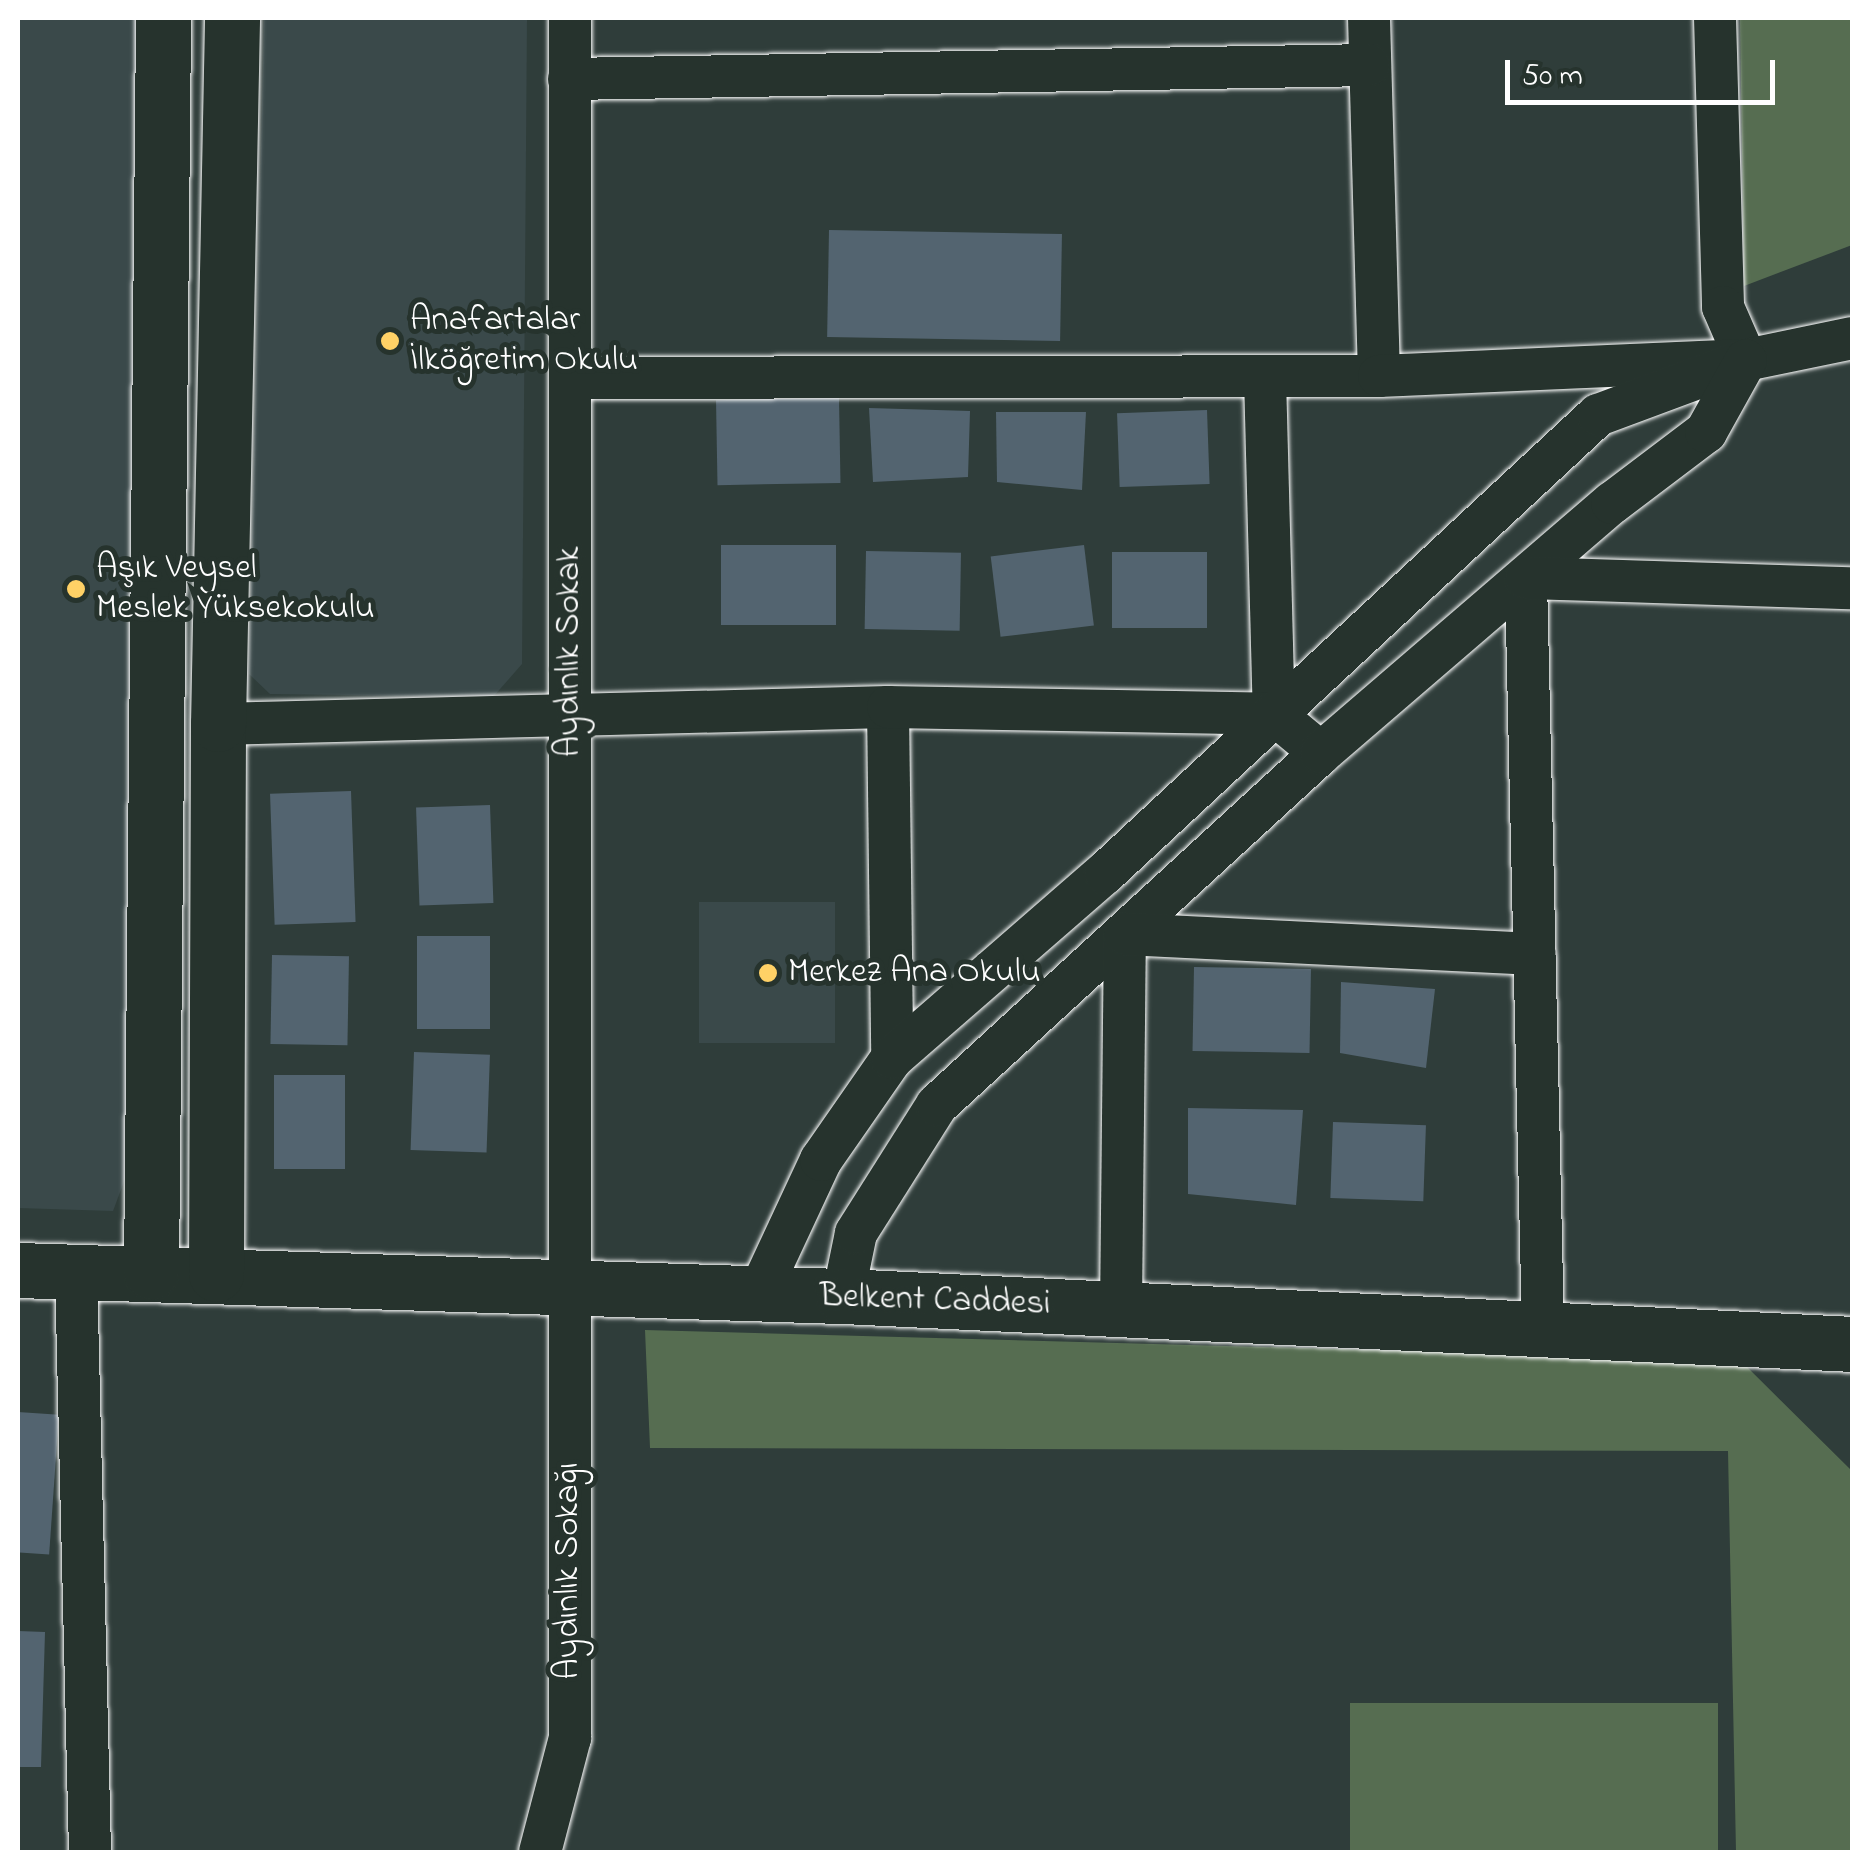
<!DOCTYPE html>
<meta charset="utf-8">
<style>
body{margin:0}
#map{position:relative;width:1870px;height:1870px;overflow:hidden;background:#2f3d3a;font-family:"Indie Flower",sans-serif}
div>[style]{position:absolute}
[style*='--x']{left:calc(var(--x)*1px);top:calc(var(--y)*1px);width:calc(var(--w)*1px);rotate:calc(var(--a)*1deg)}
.built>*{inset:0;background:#3a494a;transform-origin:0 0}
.green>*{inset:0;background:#566d51;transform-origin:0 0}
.building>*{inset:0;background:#536470;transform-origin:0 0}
.roads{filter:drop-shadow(0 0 2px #fff) drop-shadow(0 0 2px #fff)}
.street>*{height:42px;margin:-21px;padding:0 21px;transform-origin:21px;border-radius:21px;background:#26332d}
.secondary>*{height:55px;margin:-27.5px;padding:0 27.5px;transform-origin:27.5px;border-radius:27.5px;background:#26332d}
.dots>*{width:28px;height:28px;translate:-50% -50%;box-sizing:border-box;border:5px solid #26332d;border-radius:50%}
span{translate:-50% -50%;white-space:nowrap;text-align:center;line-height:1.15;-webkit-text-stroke:10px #26332d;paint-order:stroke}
.poi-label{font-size:35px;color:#fff}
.left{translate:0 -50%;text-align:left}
.street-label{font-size:35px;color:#fff}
.frame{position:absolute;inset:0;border:20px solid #fff;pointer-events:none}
.scale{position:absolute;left:1505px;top:60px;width:270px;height:45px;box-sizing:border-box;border:5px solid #fff;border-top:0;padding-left:12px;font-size:30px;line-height:35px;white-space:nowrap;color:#fff;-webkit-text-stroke:8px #26332d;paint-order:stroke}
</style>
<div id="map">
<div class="built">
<div style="clip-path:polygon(18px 18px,137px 18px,132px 1160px,113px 1211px,18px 1208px)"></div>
<div style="clip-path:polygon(264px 18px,527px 18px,522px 664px,493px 697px,270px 694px,249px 674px)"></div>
<div style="left:835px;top:902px;width:141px;height:136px;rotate:90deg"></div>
</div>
<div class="green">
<div style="clip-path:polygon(1740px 18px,1852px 18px,1852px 245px,1744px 286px)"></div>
<div style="clip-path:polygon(645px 1330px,1740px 1360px,1852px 1471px,1852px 1852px,1736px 1852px,1728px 1451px,650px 1448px)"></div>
<div style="left:1350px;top:1703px;width:368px;height:149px"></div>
</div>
<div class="building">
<div style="left:829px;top:230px;width:233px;height:107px;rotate:1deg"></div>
<div style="left:839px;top:398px;width:85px;height:123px;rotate:89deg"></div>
<div style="clip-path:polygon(869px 408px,970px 411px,968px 477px,873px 482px)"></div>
<div style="left:1207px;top:410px;width:74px;height:90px;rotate:88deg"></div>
<div style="clip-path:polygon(996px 412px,1086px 412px,1082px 490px,997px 482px)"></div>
<div style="left:721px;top:545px;width:115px;height:80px"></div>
<div style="left:1084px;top:545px;width:81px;height:94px;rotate:83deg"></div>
<div style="left:866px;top:551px;width:95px;height:78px;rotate:1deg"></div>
<div style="left:1112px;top:552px;width:95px;height:76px"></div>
<div style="left:351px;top:791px;width:131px;height:81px;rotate:88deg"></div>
<div style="left:490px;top:805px;width:98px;height:74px;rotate:88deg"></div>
<div style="left:490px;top:936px;width:93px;height:73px;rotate:90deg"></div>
<div style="left:272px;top:955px;width:77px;height:89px;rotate:1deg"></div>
<div style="left:1194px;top:967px;width:117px;height:84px;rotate:1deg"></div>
<div style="clip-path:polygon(1341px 982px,1435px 989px,1426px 1068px,1340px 1053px)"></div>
<div style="left:414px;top:1052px;width:76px;height:98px;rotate:2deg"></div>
<div style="left:274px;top:1075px;width:71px;height:94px"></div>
<div style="clip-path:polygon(1188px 1108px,1303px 1110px,1296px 1205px,1188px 1194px)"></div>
<div style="left:1333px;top:1122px;width:93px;height:76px;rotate:2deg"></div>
<div style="left:18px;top:1412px;width:41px;height:140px;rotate:4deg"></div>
<div style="clip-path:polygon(18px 1631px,45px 1632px,41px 1767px,18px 1767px)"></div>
</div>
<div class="roads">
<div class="street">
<div style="--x:1369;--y:18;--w:358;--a:88.4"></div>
<div style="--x:1715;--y:18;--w:289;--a:88.4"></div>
<div style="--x:1723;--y:307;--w:58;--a:66.5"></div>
<div style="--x:569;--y:79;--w:800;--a:-1"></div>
<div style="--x:1265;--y:377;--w:337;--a:88.5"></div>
<div style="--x:571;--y:378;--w:808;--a:-0.14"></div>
<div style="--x:1379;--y:376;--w:367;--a:-2.5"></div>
<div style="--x:1746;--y:360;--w:108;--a:-11.7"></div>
<div style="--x:888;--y:707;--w:351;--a:89.3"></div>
<div style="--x:218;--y:724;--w:670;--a:-1.45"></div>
<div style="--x:888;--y:707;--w:386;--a:1"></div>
<div style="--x:1274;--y:714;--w:61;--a:39.7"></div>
<div style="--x:76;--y:1271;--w:581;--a:88.62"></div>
<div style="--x:758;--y:1295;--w:149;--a:-65"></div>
<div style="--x:821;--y:1160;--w:124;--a:-55.2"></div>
<div style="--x:892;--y:1058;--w:282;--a:-41"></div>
<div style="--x:1105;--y:873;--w:673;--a:-42.89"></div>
<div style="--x:1598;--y:415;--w:158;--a:-20.4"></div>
<div style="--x:843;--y:1296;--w:64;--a:-78.3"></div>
<div style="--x:856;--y:1233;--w:151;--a:-57.7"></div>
<div style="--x:937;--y:1105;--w:521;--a:-42.51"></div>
<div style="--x:1321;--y:753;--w:384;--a:-40.7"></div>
<div style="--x:1612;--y:503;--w:118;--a:-37.1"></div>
<div style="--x:1706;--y:432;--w:82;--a:-60.9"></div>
<div style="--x:1121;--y:1309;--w:375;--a:-89.4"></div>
<div style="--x:1125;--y:934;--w:410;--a:2.8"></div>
<div style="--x:1543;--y:1329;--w:751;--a:-91.3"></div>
<div style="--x:1526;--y:578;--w:326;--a:1.8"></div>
<div style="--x:540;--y:1852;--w:118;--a:-75.3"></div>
<div style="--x:570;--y:1738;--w:1720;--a:-90"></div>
</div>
<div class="secondary">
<div style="--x:18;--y:1270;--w:825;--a:1.81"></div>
<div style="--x:843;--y:1296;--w:1010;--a:2.72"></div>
<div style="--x:151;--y:1272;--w:1254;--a:-89.45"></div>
<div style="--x:216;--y:1274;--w:550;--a:-89.79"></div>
<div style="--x:218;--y:724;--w:706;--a:-88.86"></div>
</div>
</div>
<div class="dots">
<div style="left:390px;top:341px;background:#ffd166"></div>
<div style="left:76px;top:589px;background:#ffd166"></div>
<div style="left:768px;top:973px;background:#ffd166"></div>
</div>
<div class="poi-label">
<span class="left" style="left:410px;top:341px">Anafartalar<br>İlköğretim Okulu</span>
<span class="left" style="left:96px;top:589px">Aşık Veysel<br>Meslek Yüksekokulu</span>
<span class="left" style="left:788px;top:973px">Merkez Ana Okulu</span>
</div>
<div class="street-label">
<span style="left:570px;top:652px;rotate:-90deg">Aydınlık Sokak</span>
<span style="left:935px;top:1301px;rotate:2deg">Belkent Caddesi</span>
<span style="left:569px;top:1571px;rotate:-90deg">Aydınlık Sokağı</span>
</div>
<div class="frame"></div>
<div class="scale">50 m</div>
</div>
